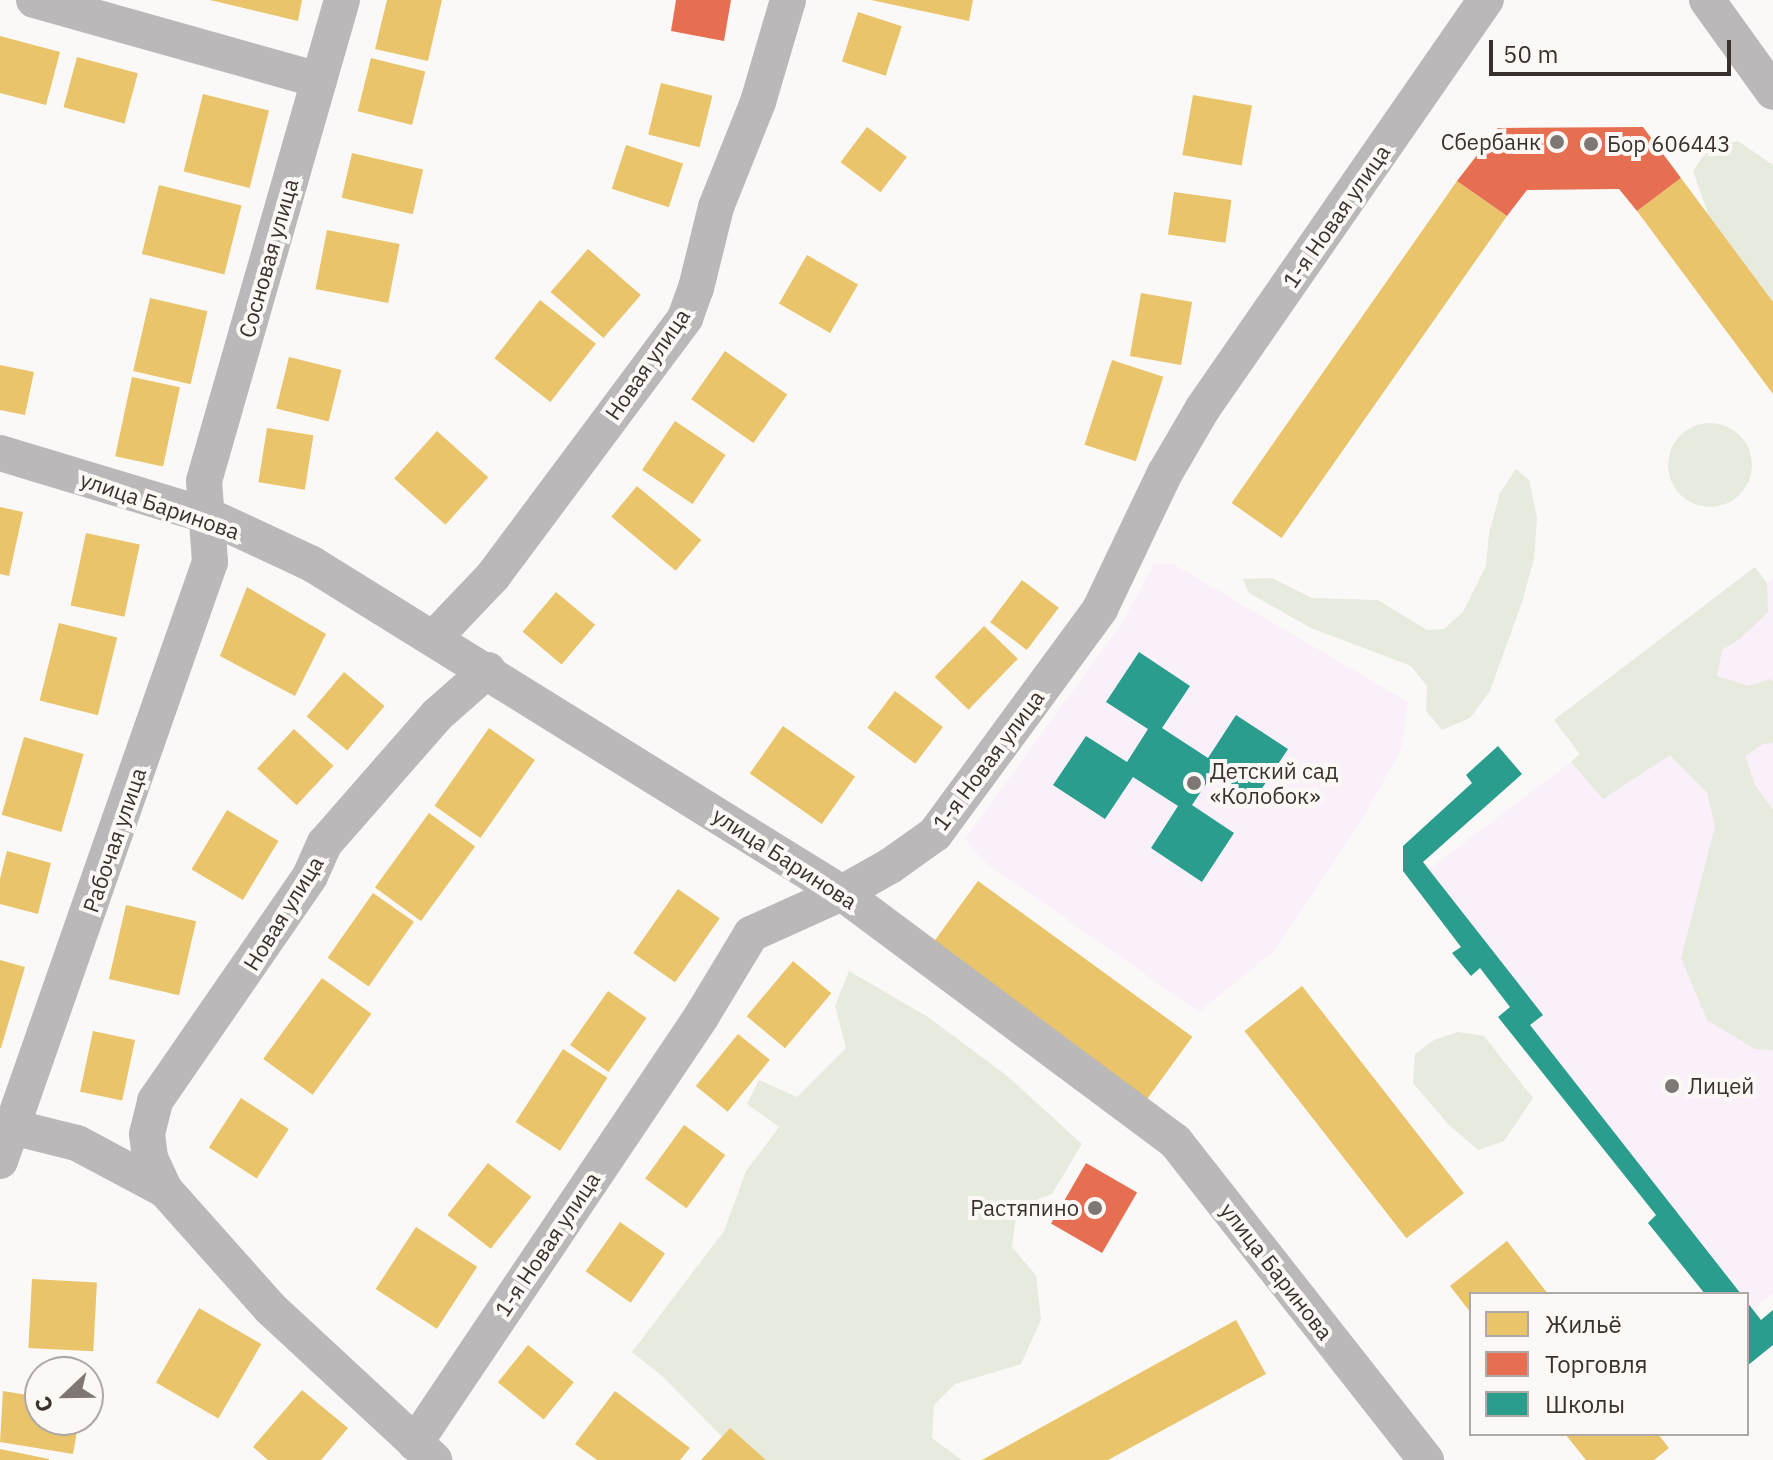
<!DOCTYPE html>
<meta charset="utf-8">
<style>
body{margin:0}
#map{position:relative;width:1773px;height:1460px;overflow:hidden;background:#fbf9f7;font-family:"IBM Plex Sans",sans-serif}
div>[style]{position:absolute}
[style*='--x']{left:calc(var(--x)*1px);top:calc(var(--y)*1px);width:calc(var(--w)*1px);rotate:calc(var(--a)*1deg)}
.education>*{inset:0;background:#f9f0fa}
.green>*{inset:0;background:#e6ebdd}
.round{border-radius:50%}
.homes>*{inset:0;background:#e9c46a;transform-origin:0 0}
.shops>*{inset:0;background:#e76f51;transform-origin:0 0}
.schools>*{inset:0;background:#2a9d8f}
.minor>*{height:36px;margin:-18px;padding:0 18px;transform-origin:18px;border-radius:18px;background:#bab8b8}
.dots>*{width:22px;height:22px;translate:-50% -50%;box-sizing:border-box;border:4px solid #fcf8f6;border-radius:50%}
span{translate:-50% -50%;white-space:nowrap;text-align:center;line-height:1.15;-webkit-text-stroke:8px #fcf8f6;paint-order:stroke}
.poi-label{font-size:22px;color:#3a312e}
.right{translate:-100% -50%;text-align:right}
.left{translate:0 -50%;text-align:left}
.street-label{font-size:22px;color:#3a312e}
.legend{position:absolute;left:1469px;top:1292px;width:280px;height:144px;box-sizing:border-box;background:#fcf8f6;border:2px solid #aea8a6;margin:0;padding:10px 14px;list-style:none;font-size:24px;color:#3a312e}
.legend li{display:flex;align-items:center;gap:16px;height:40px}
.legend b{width:40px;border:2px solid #aea8a6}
.north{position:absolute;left:24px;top:1356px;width:80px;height:80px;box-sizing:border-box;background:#fcf8f6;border:2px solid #aea8a6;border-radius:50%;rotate:248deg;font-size:22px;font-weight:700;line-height:32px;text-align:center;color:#3a312e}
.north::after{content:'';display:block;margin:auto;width:28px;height:36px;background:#7e7774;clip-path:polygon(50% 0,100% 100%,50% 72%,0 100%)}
.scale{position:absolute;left:1489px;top:40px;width:242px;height:36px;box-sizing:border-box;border:4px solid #3a312e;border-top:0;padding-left:10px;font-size:24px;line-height:28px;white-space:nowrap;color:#3a312e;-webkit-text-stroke:6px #fcf8f6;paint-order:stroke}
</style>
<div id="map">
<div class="education">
<div style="clip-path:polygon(1154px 564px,1173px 564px,1408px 702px,1402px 748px,1363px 818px,1306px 904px,1274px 951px,1199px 1012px,982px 860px,965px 839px,1122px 623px)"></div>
<div style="clip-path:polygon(1755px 567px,1767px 583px,1773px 579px,1773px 1294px,1747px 1314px,1747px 1294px,1727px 1294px,1416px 879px,1580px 755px,1554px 720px)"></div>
</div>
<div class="green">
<div style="clip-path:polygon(1738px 141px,1773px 165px,1773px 302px,1709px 216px,1693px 171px,1709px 147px)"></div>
<div class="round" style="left:1668px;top:423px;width:84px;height:84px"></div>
<div style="clip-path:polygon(1516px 469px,1529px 480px,1537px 517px,1534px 559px,1522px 602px,1490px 691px,1470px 718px,1442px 730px,1426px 711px,1427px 686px,1411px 666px,1311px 628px,1249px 593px,1243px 579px,1272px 578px,1312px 598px,1378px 600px,1427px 630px,1444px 629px,1463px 612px,1486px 566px,1489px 533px,1500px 493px)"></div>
<div style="clip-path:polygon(1755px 567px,1767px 583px,1768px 612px,1741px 638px,1722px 650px,1717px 676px,1749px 686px,1770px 679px,1773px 681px,1773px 743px,1763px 744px,1745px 756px,1755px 785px,1773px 810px,1773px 1050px,1755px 1049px,1707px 1020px,1681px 958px,1715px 827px,1707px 793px,1670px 755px,1603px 799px,1571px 762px,1580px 754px,1554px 720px)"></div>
<div style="clip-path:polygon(849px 971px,928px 1017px,1006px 1075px,1082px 1144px,1052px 1194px,1017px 1207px,1012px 1247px,1036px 1275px,1041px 1320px,1021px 1364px,955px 1384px,934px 1405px,932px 1438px,962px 1460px,745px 1460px,662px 1376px,632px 1352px,724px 1231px,746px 1171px,779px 1127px,747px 1104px,759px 1080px,797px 1097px,846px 1048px,835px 1006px)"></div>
<div style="clip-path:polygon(1458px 1032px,1484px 1036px,1533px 1098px,1504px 1141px,1478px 1150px,1448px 1124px,1413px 1083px,1415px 1054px,1434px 1040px)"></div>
</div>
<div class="homes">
<div style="clip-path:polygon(210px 0,302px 0,298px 21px)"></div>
<div style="clip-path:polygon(387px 0,442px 0,428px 61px,375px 49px)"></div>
<div style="clip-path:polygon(871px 0,973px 0,969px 21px)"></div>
<div style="left:858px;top:12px;width:46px;height:52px;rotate:18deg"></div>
<div style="clip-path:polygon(0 36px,60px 52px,46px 105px,0 93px)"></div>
<div style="left:77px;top:57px;width:63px;height:52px;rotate:15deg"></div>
<div style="left:371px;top:58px;width:56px;height:55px;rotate:14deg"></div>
<div style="left:661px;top:83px;width:53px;height:53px;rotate:14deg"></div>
<div style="left:203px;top:94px;width:68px;height:80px;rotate:14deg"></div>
<div style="left:1193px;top:95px;width:60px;height:61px;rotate:10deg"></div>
<div style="left:867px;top:127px;width:50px;height:44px;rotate:37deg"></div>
<div style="left:626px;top:145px;width:60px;height:46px;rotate:18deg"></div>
<div style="left:352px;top:153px;width:73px;height:46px;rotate:13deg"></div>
<div style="clip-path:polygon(1681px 178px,1773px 302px,1773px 394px,1637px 211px)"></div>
<div style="left:1457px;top:181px;width:61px;height:393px;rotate:35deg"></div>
<div style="left:159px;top:185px;width:85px;height:71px;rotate:14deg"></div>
<div style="left:1174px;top:192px;width:58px;height:43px;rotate:8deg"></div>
<div style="left:327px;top:230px;width:74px;height:60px;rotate:11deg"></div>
<div style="left:588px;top:249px;width:70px;height:57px;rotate:41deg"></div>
<div style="left:807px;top:255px;width:59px;height:56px;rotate:30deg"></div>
<div style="left:1141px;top:293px;width:52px;height:64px;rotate:10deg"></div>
<div style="left:150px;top:298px;width:59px;height:75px;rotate:13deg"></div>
<div style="left:540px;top:300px;width:71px;height:74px;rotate:38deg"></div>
<div style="left:725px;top:351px;width:76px;height:59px;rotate:35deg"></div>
<div style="left:289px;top:357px;width:54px;height:53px;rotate:14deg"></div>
<div style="left:1112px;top:360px;width:54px;height:89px;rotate:18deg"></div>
<div style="clip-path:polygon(0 365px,34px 372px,25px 415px,0 410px)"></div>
<div style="left:132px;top:377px;width:49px;height:81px;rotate:12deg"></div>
<div style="left:675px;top:421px;width:61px;height:59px;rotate:34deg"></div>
<div style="left:267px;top:428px;width:47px;height:55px;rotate:9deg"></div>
<div style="left:437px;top:431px;width:69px;height:64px;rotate:42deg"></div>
<div style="left:637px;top:486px;width:84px;height:40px;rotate:40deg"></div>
<div style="clip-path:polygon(0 507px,23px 512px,9px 576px,0 574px)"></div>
<div style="left:86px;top:533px;width:55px;height:74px;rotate:12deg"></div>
<div style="left:1022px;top:580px;width:46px;height:53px;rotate:37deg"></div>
<div style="clip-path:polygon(247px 587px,326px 634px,295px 696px,220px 656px)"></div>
<div style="left:556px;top:592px;width:51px;height:52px;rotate:40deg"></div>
<div style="left:59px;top:623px;width:60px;height:80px;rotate:14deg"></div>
<div style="left:984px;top:626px;width:47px;height:71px;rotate:44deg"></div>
<div style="left:344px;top:672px;width:53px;height:58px;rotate:40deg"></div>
<div style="left:895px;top:691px;width:60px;height:46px;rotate:37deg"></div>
<div style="left:783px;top:726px;width:88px;height:58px;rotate:35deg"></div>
<div style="left:489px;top:728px;width:56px;height:95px;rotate:35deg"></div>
<div style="left:294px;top:729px;width:54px;height:54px;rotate:43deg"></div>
<div style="left:24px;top:737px;width:62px;height:81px;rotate:16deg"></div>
<div style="left:227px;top:810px;width:60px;height:69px;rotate:31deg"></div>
<div style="left:429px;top:813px;width:57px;height:92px;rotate:36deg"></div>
<div style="clip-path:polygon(7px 851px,51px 863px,38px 914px,0 904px,0 879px)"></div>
<div style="left:978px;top:881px;width:265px;height:77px;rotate:36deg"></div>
<div style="left:678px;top:889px;width:51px;height:78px;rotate:35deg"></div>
<div style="left:373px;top:893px;width:50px;height:79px;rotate:35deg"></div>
<div style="left:126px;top:905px;width:72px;height:76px;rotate:13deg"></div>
<div style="clip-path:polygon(0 960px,25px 967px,1px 1048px,0 1048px)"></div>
<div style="left:793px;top:961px;width:50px;height:72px;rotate:40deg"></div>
<div style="left:322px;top:978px;width:61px;height:100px;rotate:36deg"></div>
<div style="left:1302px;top:986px;width:263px;height:73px;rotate:52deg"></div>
<div style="left:608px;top:991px;width:47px;height:66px;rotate:35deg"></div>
<div style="left:93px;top:1031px;width:43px;height:62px;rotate:12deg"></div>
<div style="left:738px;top:1034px;width:41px;height:67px;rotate:39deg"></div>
<div style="left:563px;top:1049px;width:53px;height:87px;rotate:33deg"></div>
<div style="left:241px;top:1098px;width:57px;height:59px;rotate:33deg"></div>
<div style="left:684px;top:1125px;width:51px;height:66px;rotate:36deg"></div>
<div style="left:488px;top:1163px;width:55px;height:66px;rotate:38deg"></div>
<div style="left:620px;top:1222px;width:55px;height:60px;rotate:35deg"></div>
<div style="left:416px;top:1227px;width:73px;height:74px;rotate:33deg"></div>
<div style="clip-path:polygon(1507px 1241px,1548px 1294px,1471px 1294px,1471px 1313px,1450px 1286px)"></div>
<div style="left:32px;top:1279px;width:65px;height:69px;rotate:3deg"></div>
<div style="left:199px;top:1308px;width:72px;height:86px;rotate:30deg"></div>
<div style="clip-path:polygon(1236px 1320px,1266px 1374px,1108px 1460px,982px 1460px)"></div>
<div style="left:528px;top:1345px;width:59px;height:48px;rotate:39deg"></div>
<div style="clip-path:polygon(302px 1390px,348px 1428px,321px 1460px,268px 1460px,253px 1447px)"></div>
<div style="clip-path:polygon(3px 1391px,40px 1397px,40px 1420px,79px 1420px,73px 1454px,0 1442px)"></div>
<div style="clip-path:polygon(615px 1391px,690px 1448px,680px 1460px,597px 1460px,575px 1444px)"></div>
<div style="clip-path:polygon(730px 1428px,766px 1460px,701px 1460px)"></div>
<div style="clip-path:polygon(1565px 1434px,1658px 1434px,1669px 1448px,1654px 1460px,1586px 1460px)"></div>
<div style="clip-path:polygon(0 1449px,49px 1459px,49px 1460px,0 1460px)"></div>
</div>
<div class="shops">
<div style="clip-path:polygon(676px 0,731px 0,724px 41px,671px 31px)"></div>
<div style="clip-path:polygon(1643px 127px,1681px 178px,1637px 211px,1619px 189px,1527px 190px,1507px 216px,1457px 181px,1498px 128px)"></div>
<div style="left:1086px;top:1163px;width:59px;height:70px;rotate:30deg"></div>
</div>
<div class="schools">
<div style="clip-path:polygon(1139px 652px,1190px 686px,1162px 728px,1208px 758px,1236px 715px,1288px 749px,1255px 799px,1214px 772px,1192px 805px,1234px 833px,1202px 882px,1151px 848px,1178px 806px,1133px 777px,1105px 819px,1053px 785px,1086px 736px,1127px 762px,1148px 729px,1106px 702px)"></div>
<div style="clip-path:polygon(1498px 746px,1522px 774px,1423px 862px,1543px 1015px,1530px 1025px,1741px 1294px,1705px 1294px,1648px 1223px,1656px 1215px,1498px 1017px,1510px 1007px,1480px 968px,1471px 976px,1452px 953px,1461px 947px,1403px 871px,1403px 846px,1472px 783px,1466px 775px)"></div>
<div style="clip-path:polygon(1747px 1302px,1761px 1320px,1773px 1310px,1773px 1345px,1747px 1366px)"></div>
</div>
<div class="minor">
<div style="--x:34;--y:0;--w:296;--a:15.7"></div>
<div style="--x:1707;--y:0;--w:113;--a:54.3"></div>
<div style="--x:0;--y:453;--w:218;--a:16.8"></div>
<div style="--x:209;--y:516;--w:114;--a:25"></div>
<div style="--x:312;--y:564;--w:624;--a:31.83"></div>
<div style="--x:842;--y:893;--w:415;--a:36.7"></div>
<div style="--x:1175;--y:1141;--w:406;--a:51.8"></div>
<div style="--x:435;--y:637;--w:84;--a:-46.4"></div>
<div style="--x:493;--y:576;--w:322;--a:-53.3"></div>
<div style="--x:685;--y:318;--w:32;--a:-70"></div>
<div style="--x:696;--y:288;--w:83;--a:-76.1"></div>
<div style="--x:716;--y:207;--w:113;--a:-68.2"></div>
<div style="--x:758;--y:102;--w:106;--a:-73.6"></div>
<div style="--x:0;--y:1124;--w:79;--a:13.9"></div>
<div style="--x:77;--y:1143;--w:100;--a:28.1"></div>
<div style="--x:165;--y:1190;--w:158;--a:48.3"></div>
<div style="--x:270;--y:1308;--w:224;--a:42.8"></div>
<div style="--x:0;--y:1161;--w:635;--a:-70.68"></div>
<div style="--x:210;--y:562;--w:81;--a:-94.2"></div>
<div style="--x:204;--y:481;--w:500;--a:-73.99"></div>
<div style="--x:165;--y:1190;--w:35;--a:-115"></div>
<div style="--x:150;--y:1158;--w:24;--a:-97"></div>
<div style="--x:147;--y:1134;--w:34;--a:-76"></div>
<div style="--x:155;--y:1101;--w:273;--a:-55.4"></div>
<div style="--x:310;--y:876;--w:36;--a:-66"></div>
<div style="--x:325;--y:843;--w:170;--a:-48.8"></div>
<div style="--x:437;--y:715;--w:68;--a:-41.4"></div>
<div style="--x:415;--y:1443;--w:513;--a:-56.12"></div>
<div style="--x:701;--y:1017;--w:97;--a:-58.9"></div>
<div style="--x:751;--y:934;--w:100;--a:-24.3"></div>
<div style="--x:842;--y:893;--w:55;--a:-29.4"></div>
<div style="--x:890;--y:866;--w:55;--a:-35.4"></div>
<div style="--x:935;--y:834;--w:279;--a:-53.7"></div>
<div style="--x:1100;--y:609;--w:151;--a:-64.5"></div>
<div style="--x:1165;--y:473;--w:75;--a:-59.7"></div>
<div style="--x:1203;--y:408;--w:497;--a:-55.3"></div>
</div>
<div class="dots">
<div style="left:1557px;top:142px;background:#7e7774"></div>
<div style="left:1591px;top:144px;background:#7e7774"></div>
<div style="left:1194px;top:783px;background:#7e7774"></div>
<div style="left:1672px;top:1086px;background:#7e7774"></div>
<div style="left:1095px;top:1208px;background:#7e7774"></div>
</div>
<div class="poi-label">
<span class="right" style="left:1541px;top:142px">Сбербанк</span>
<span class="left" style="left:1607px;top:144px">Бор 606443</span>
<span class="left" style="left:1210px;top:783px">Детский сад<br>«Колобок»</span>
<span class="left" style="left:1688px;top:1086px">Лицей</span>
<span class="right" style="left:1079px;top:1208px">Растяпино</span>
</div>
<div class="street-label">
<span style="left:1336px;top:216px;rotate:-55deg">1-я Новая улица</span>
<span style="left:268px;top:258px;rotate:-74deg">Сосновая улица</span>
<span style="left:647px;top:364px;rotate:-55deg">Новая улица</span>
<span style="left:160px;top:505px;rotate:19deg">улица Баринова</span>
<span style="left:988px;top:760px;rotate:-53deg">1-я Новая улица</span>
<span style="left:114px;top:840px;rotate:-71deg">Рабочая улица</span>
<span style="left:785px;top:858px;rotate:33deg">улица Баринова</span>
<span style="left:283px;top:913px;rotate:-58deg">Новая улица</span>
<span style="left:547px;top:1244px;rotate:-56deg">1-я Новая улица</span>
<span style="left:1277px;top:1271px;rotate:52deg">улица Баринова</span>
</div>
<ul class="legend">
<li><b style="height:22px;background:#e9c46a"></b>Жильё</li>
<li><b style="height:22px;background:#e76f51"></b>Торговля</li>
<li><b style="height:22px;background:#2a9d8f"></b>Школы</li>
</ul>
<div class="north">С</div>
<div class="scale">50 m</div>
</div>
